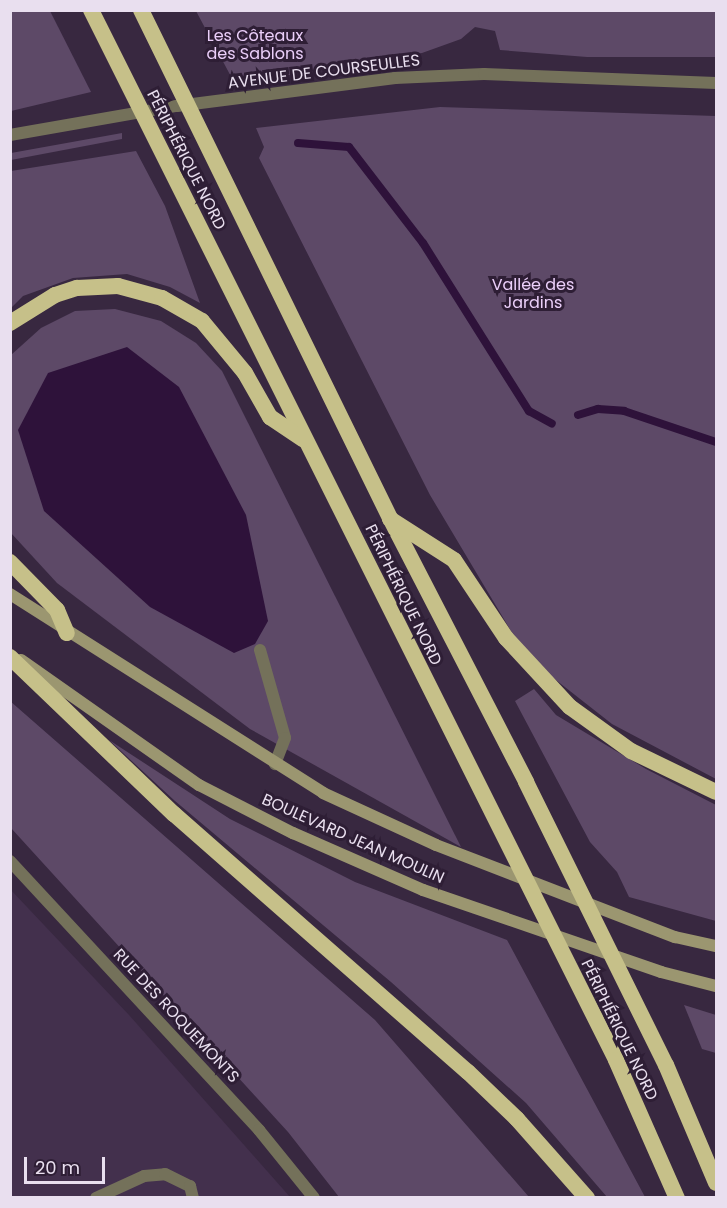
<!DOCTYPE html>
<meta charset="utf-8">
<style>
body{margin:0}
#map{position:relative;width:727px;height:1208px;overflow:hidden;background:#382840;font-family:Poppins,sans-serif}
div>[style]{position:absolute}
[style*='--x']{left:calc(var(--x)*1px);top:calc(var(--y)*1px);width:calc(var(--w)*1px);rotate:calc(var(--a)*1deg)}
.built>*{inset:0;background:#43304d}
.green>*{inset:0;background:#5d4967}
.water>*{inset:0;background:#2e123a}
.stream>*{height:8px;margin:-4px;padding:0 4px;transform-origin:4px;border-radius:4px;background:#2e123a}
.service>*{height:12px;margin:-6px;padding:0 6px;transform-origin:6px;border-radius:6px;background:#74715a}
.minor>*{height:12px;margin:-6px;padding:0 6px;transform-origin:6px;border-radius:6px;background:#74715a}
.tertiary>*{height:12px;margin:-6px;padding:0 6px;transform-origin:6px;border-radius:6px;background:#74715a}
.secondary>*{height:12px;margin:-6px;padding:0 6px;transform-origin:6px;border-radius:6px;background:#9b9670}
.trunk>*{height:16px;margin:-8px;padding:0 8px;transform-origin:8px;border-radius:8px;background:#c6c089}
span{translate:-50% -50%;white-space:nowrap;text-align:center;line-height:1.15;-webkit-text-stroke:6px #2e1e35;paint-order:stroke}
.park-label{font-size:16px;color:#ebcffa}
.street-label{font-size:16px;color:#e9dfef}
.frame{position:absolute;inset:0;border:12px solid #e9dfef;pointer-events:none}
.scale{position:absolute;left:24px;top:1157px;width:81px;height:27px;box-sizing:border-box;border:3px solid #e9dfef;border-top:0;padding-left:8px;font-size:18px;line-height:21px;white-space:nowrap;color:#e9dfef;-webkit-text-stroke:4px #2e1e35;paint-order:stroke}
</style>
<div id="map">
<div class="built">
<div style="clip-path:polygon(10px 889px,129px 1015px,290px 1197px,11px 1197px)"></div>
</div>
<div class="green">
<div style="clip-path:polygon(10px 11px,50px 11px,91px 92px,11px 111px)"></div>
<div style="clip-path:polygon(196px 11px,716px 11px,716px 57px,587px 57px,500px 50px,495px 31px,475px 27px,461px 39px,422px 53px,235px 84px)"></div>
<div style="clip-path:polygon(440px 107px,716px 116px,716px 779px,612px 724px,547px 673px,514px 636px,430px 495px,259px 158px,264px 147px,256px 128px)"></div>
<div style="clip-path:polygon(122px 133px,122px 139px,11px 160px,11px 153px)"></div>
<div style="clip-path:polygon(136px 151px,165px 206px,200px 303px,170px 287px,127px 274px,73px 278px,23px 296px,11px 308px,11px 171px)"></div>
<div style="clip-path:polygon(115px 309px,161px 321px,196px 343px,222px 371px,461px 847px,250px 729px,57px 583px,11px 533px,11px 355px,41px 328px,75px 311px)"></div>
<div style="clip-path:polygon(534px 689px,556px 715px,646px 769px,716px 805px,716px 921px,629px 897px,617px 872px,590px 842px,515px 701px)"></div>
<div style="clip-path:polygon(10px 701px,375px 1020px,529px 1197px,339px 1197px,288px 1132px,11px 828px)"></div>
<div style="clip-path:polygon(109px 740px,230px 819px,355px 882px,507px 940px,645px 1197px,607px 1197px,526px 1103px,391px 982px,175px 801px)"></div>
<div style="clip-path:polygon(684px 1005px,716px 1015px,716px 1053px,702px 1049px)"></div>
</div>
<div class="water">
<div style="clip-path:polygon(127px 347px,179px 387px,246px 515px,268px 621px,255px 644px,234px 653px,150px 607px,44px 511px,18px 430px,48px 373px)"></div>
</div>
<div class="stream">
<div style="--x:298;--y:143;--w:51;--a:4.5"></div>
<div style="--x:349;--y:147;--w:121;--a:52.4"></div>
<div style="--x:423;--y:243;--w:199;--a:57.8"></div>
<div style="--x:529;--y:411;--w:26;--a:29"></div>
<div style="--x:578;--y:415;--w:21;--a:-17"></div>
<div style="--x:598;--y:409;--w:26;--a:4"></div>
<div style="--x:624;--y:411;--w:97;--a:18.6"></div>
</div>
<div class="service">
<div style="--x:260;--y:650;--w:91;--a:74.1"></div>
<div style="--x:285;--y:738;--w:28;--a:111"></div>
<div style="--x:96;--y:1198;--w:53;--a:-24.6"></div>
<div style="--x:144;--y:1176;--w:21;--a:-5"></div>
<div style="--x:165;--y:1174;--w:28;--a:26"></div>
<div style="--x:190;--y:1186;--w:12;--a:76"></div>
</div>
<div class="minor">
<div style="--x:10;--y:861;--w:367;--a:47.2"></div>
<div style="--x:259;--y:1130;--w:87;--a:51"></div>
</div>
<div class="tertiary">
<div style="--x:10;--y:135;--w:169;--a:-9.9"></div>
<div style="--x:177;--y:106;--w:220;--a:-7.3"></div>
<div style="--x:395;--y:78;--w:89;--a:-2.6"></div>
<div style="--x:484;--y:74;--w:232;--a:2.2"></div>
</div>
<div class="secondary">
<div style="--x:10;--y:594;--w:371;--a:32.4"></div>
<div style="--x:323;--y:793;--w:124;--a:24.7"></div>
<div style="--x:436;--y:845;--w:256;--a:21.1"></div>
<div style="--x:675;--y:937;--w:42;--a:12.4"></div>
<div style="--x:21;--y:660;--w:218;--a:35.1"></div>
<div style="--x:199;--y:785;--w:106;--a:27.1"></div>
<div style="--x:293;--y:833;--w:142;--a:23.7"></div>
<div style="--x:423;--y:890;--w:252;--a:19"></div>
<div style="--x:661;--y:972;--w:57;--a:14.3"></div>
</div>
<div class="trunk">
<div style="--x:91;--y:10;--w:1174;--a:63.43"></div>
<div style="--x:616;--y:1060;--w:151;--a:66.2"></div>
<div style="--x:141;--y:10;--w:566;--a:63.89"></div>
<div style="--x:390;--y:518;--w:297;--a:62.7"></div>
<div style="--x:526;--y:782;--w:316;--a:63.7"></div>
<div style="--x:666;--y:1065;--w:128;--a:67"></div>
<div style="--x:10;--y:323;--w:53;--a:-31.9"></div>
<div style="--x:55;--y:295;--w:23;--a:-18"></div>
<div style="--x:77;--y:288;--w:41;--a:-2.8"></div>
<div style="--x:118;--y:286;--w:46;--a:15.3"></div>
<div style="--x:162;--y:298;--w:46;--a:29.9"></div>
<div style="--x:202;--y:321;--w:67;--a:50.4"></div>
<div style="--x:245;--y:373;--w:51;--a:60.4"></div>
<div style="--x:270;--y:417;--w:40;--a:34"></div>
<div style="--x:390;--y:519;--w:76;--a:32.6"></div>
<div style="--x:454;--y:560;--w:94;--a:56.3"></div>
<div style="--x:506;--y:638;--w:94;--a:47.2"></div>
<div style="--x:570;--y:707;--w:75;--a:35.8"></div>
<div style="--x:631;--y:751;--w:94;--a:25.8"></div>
<div style="--x:10;--y:562;--w:67;--a:45.6"></div>
<div style="--x:57;--y:610;--w:25;--a:67"></div>
<div style="--x:10;--y:657;--w:227;--a:43.8"></div>
<div style="--x:174;--y:814;--w:391;--a:41.3"></div>
<div style="--x:468;--y:1072;--w:68;--a:43.8"></div>
<div style="--x:517;--y:1119;--w:106;--a:48.5"></div>
</div>
<div class="park-label">
<span style="left:255px;top:45px">Les Côteaux<br>des Sablons</span>
<span style="left:533px;top:294px">Vallée des<br>Jardins</span>
</div>
<div class="street-label">
<span style="left:324px;top:72px;rotate:-7deg">AVENUE DE COURSEULLES</span>
<span style="left:186px;top:160px;rotate:63deg">PÉRIPHÉRIQUE NORD</span>
<span style="left:403px;top:595px;rotate:64deg">PÉRIPHÉRIQUE NORD</span>
<span style="left:353px;top:839px;rotate:24deg">BOULEVARD JEAN MOULIN</span>
<span style="left:176px;top:1016px;rotate:47deg">RUE DES ROQUEMONTS</span>
<span style="left:619px;top:1030px;rotate:64deg">PÉRIPHÉRIQUE NORD</span>
</div>
<div class="frame"></div>
<div class="scale">20 m</div>
</div>
